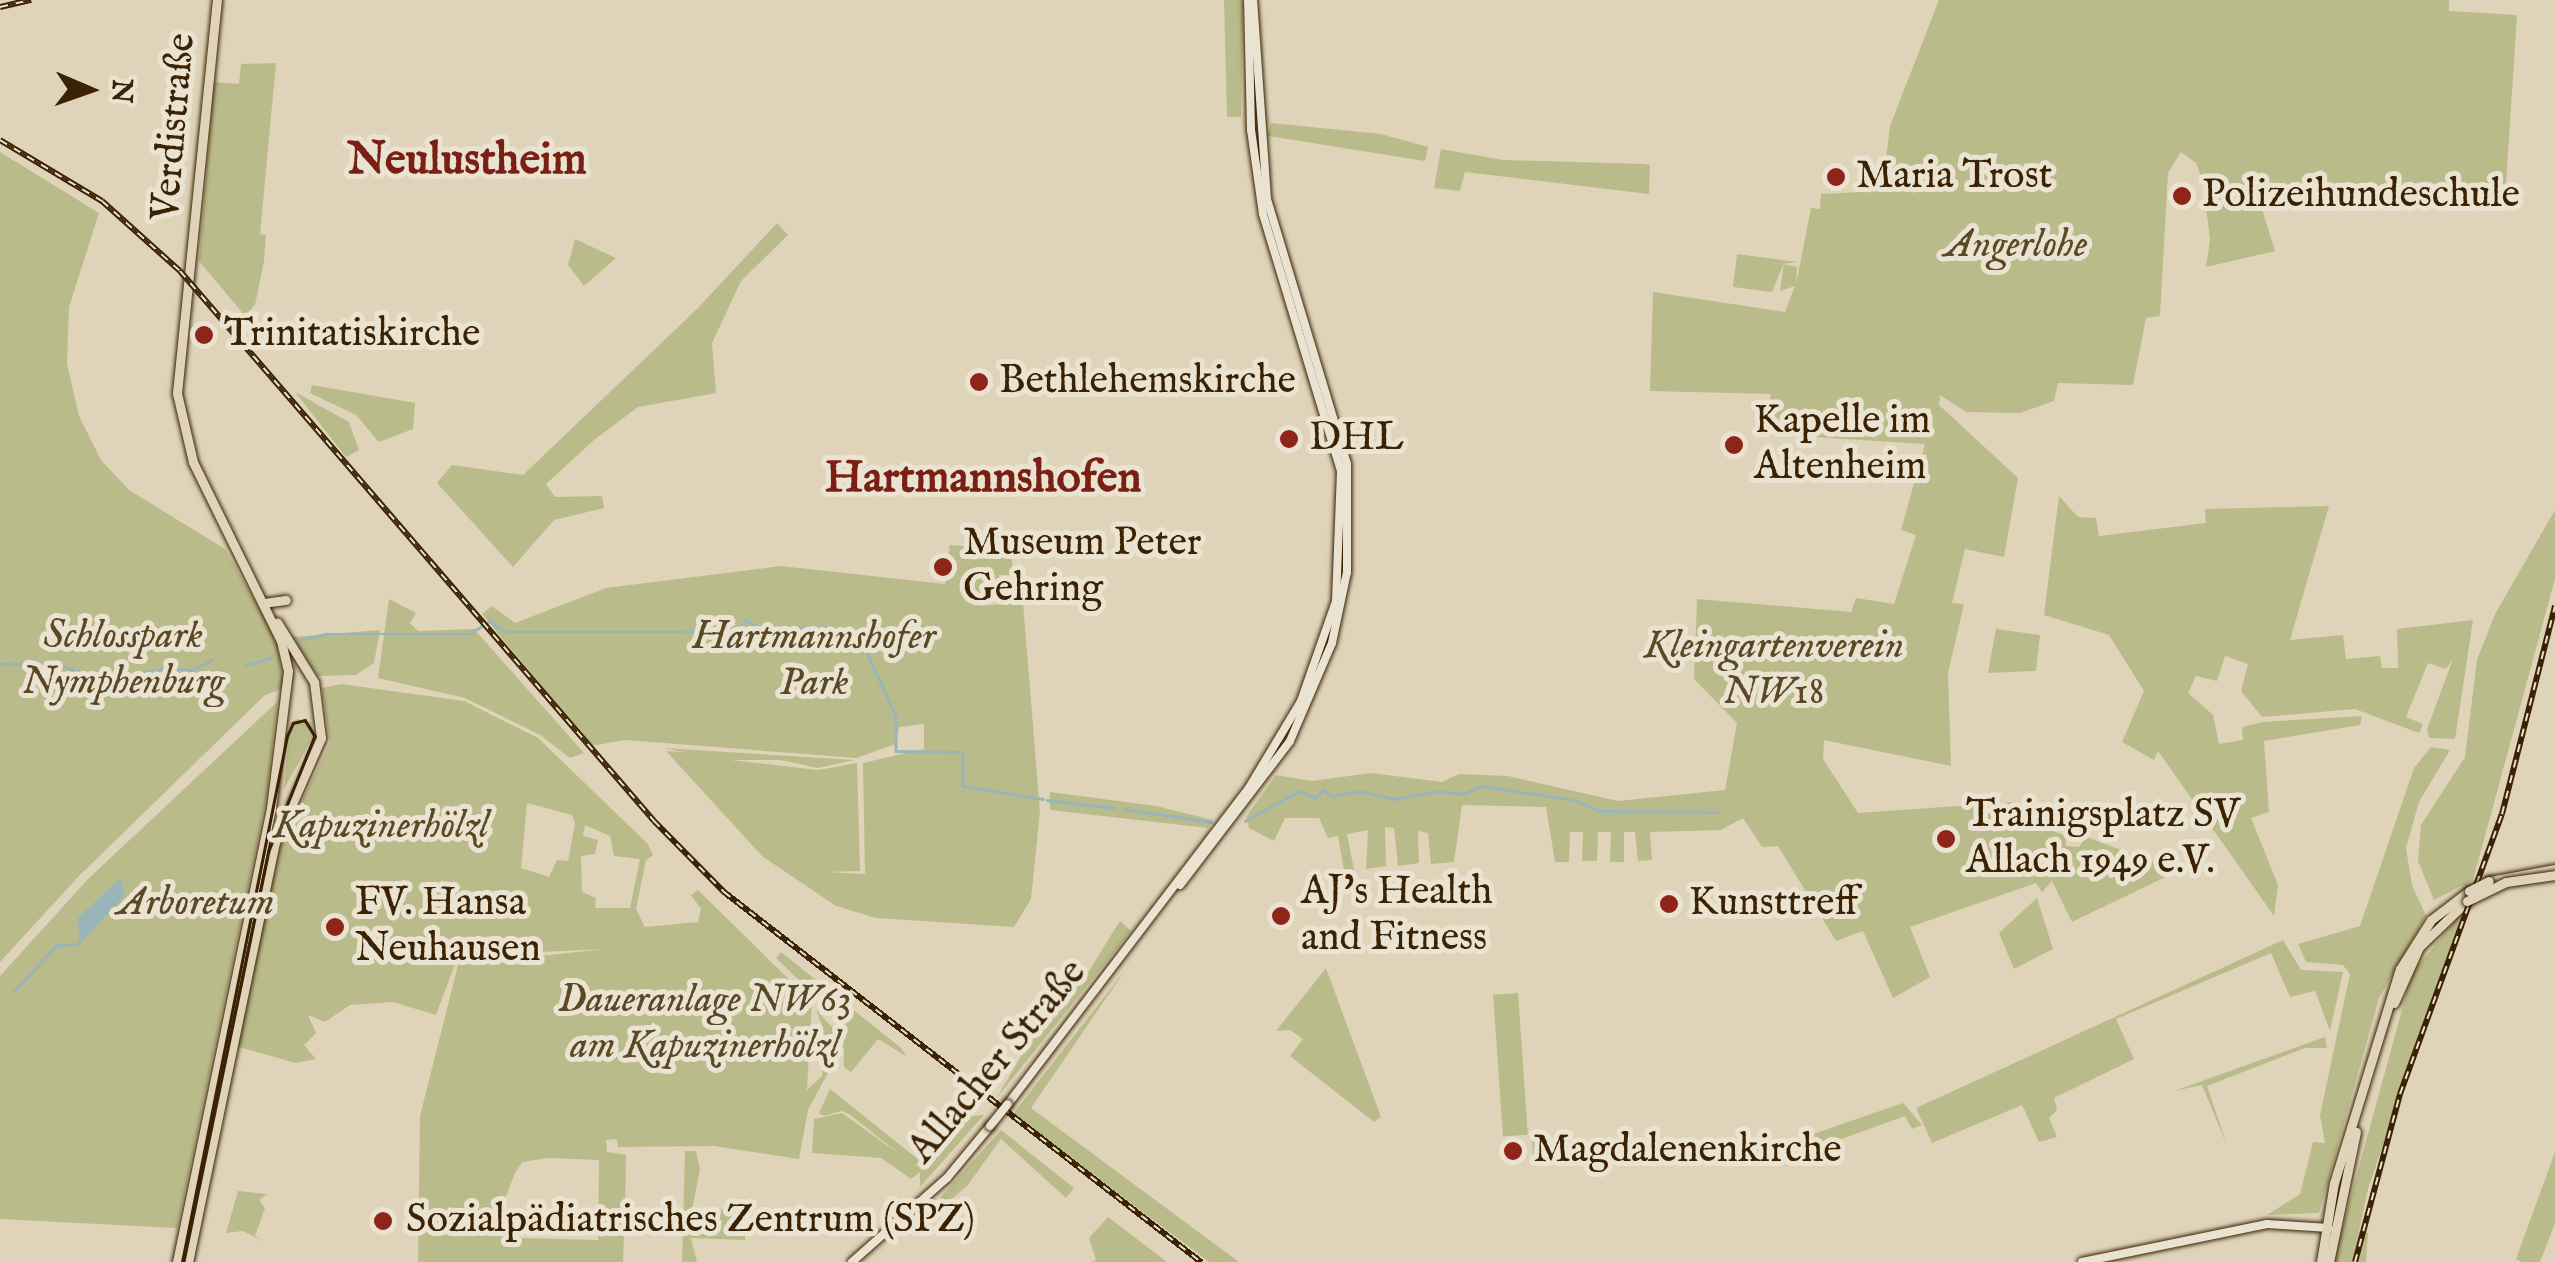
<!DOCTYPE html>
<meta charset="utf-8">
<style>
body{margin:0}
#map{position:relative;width:2555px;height:1262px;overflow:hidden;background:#dfd4b9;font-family:"IM FELL English",serif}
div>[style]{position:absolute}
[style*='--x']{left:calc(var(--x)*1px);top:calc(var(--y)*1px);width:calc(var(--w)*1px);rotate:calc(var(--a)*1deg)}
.green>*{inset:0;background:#babb8a;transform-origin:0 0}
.water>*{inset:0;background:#98b5ba}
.stream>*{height:2.5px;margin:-1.25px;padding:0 1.25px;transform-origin:1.25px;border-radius:1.25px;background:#98b5ba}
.roads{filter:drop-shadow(0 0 2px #3b2203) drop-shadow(0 0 2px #3b2203)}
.secondary>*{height:8px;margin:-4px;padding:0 4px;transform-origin:4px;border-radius:4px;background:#eae3d2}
.primary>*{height:9px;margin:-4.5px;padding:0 4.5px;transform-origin:4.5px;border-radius:4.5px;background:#dfd4b9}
.tram>*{height:2.5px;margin:-1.25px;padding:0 1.25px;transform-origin:1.25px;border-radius:1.25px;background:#3b2203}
.rail>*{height:6px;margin-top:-3px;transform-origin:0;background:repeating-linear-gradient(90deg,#eae3d2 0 8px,#3b2203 0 16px);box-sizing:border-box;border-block:2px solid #3b2203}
.bridges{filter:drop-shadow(0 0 2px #3b2203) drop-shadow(0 0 2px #3b2203)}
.secondary-bridge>*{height:8px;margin:-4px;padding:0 4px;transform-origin:4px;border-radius:4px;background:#eae3d2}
.primary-bridge>*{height:9px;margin:-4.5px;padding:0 4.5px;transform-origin:4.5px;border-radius:4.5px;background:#dfd4b9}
.dots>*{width:28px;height:28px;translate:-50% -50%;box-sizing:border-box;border:5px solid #eae3d2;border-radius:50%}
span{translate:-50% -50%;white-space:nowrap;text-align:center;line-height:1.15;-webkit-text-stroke:10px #eae3d2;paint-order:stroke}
.street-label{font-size:40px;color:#3b2203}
.poi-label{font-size:40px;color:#3b2203}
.left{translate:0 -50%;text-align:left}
.park-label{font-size:40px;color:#5b4825;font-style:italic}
.quarter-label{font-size:45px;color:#7a1f14;font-weight:700}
.north{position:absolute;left:40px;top:40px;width:100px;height:100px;-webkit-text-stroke:8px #eae3d2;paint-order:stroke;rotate:92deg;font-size:28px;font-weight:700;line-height:40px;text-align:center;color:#3b2203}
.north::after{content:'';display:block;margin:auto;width:35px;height:45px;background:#3b2203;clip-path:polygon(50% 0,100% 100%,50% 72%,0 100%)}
</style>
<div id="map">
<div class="green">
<div style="clip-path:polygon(1224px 0,1243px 0,1241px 117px,1227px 117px)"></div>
<div style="clip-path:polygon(1939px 0,2449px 0,2449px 11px,2517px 15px,2506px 184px,2388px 196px,2316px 185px,2261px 206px,2275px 251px,2206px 267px,2210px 240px,2203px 182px,2196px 163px,2181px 152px,2168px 173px,2160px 316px,2146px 318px,2133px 385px,2058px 383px,2054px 401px,2020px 413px,1966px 412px,1940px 395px,1939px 405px,2018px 478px,2004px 557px,1965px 549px,1952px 603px,1964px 604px,1948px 673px,1951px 766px,1824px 740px,1823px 759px,1858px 813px,2015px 802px,2046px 829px,2065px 835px,2066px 846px,2079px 847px,2086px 837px,2178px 871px,2072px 922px,2052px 881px,2042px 892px,2036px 883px,1910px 927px,1930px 977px,1893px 998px,1863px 931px,1836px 941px,1778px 846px,1762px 847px,1743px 818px,1721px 830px,1650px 832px,1652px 860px,1638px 861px,1635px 832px,1624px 832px,1624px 862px,1610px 862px,1611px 832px,1598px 832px,1597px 861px,1582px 861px,1583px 832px,1570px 832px,1569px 862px,1555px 862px,1546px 807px,1462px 805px,1454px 862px,1431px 864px,1428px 833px,1418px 831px,1419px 863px,1398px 866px,1394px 828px,1385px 827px,1386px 866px,1366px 869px,1368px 830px,1347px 834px,1354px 870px,1344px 870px,1338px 836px,1328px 838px,1319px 818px,1285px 818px,1274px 841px,1249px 828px,1246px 817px,1276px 775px,1312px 781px,1371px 773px,1442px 782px,1459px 774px,1508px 776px,1618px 801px,1725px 790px,1737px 723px,1694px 679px,1697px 599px,1851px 612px,1856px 598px,1894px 604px,1916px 535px,1901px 530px,1925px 444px,1764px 434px,1771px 394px,1650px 391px,1653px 292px,1785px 312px,1795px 286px,1780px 291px,1784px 263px,1772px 292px,1733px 287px,1737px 254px,1797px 262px,1784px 264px,1797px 267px,1796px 285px,1811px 208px,1820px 209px,1821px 194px,1882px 191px,1890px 126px)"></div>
<div style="clip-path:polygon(276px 63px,260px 234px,266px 235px,264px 261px,255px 305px,245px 316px,199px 261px,214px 82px,239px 84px,241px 64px)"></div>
<div style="clip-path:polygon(1271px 123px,1381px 134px,1428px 147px,1425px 161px,1268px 136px)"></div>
<div style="clip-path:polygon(1441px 149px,1503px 160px,1644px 164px,1650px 165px,1649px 194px,1465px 172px,1460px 191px,1434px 188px)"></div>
<div style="clip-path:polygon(0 152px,99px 213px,69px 307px,67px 364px,79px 416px,101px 460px,129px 490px,225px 549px,276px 637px,283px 680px,282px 689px,265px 695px,79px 876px,0 962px)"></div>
<div style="clip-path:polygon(777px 223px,788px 235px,741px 281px,712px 343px,716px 393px,638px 407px,594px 440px,546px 484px,555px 497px,602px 496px,604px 508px,554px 520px,513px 567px,437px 483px,452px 465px,523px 475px,698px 308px)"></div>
<div style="clip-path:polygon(575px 239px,616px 258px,584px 286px,568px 265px)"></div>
<div style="clip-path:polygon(312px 385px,415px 403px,413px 429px,379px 442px,356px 415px,310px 393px)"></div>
<div style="clip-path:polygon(295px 392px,349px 422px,359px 450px,346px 457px)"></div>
<div style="clip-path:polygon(2059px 496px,2078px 517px,2096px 518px,2099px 536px,2206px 523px,2205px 509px,2329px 506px,2290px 640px,2343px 635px,2346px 659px,2380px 656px,2382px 668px,2398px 668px,2397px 629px,2473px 620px,2455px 739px,2429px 738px,2427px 729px,2453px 659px,2446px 669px,2428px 663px,2406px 717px,2423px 724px,2419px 733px,2355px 709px,2262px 717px,2241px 691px,2248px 664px,2225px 656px,2217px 681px,2196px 676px,2188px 693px,2213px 715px,2219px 744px,2243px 740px,2242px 727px,2263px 722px,2362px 716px,2360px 725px,2264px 741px,2269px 812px,2251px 818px,2278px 885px,2274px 916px,2158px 751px,2154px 760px,2122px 742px,2144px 691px,2109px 635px,2044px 615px)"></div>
<div style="clip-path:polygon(2555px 510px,2555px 579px,2473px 880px,2434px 900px,2418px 861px,2421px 825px,2465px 757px,2477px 660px,2495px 614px)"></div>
<div style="clip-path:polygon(950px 545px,1011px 550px,1013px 575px,999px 575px,1000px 597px,978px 606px,1023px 602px,1040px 812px,1031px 899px,1014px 927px,876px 918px,836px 906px,762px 856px,666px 751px,684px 752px,663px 748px,854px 760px,818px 768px,780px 760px,731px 760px,818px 770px,857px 763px,860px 871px,826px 872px,865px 874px,863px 763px,924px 749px,924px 724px,899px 727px,896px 744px,856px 758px,625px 740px,591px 746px,482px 614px,492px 606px,515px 623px,606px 588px,781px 566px,945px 584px)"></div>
<div style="clip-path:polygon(389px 599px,416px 613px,410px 623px,418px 631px,474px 629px,584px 753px,570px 758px,540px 735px,465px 698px,378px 678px)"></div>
<div style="clip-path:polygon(1996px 629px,2040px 635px,2036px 671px,1988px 673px)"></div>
<div style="clip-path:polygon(380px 630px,374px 663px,356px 675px,318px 676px,293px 637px)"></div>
<div style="clip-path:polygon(evenodd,341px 684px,464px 701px,538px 738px,648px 844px,653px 855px,646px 860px,636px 909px,645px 927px,698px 922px,701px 909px,691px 895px,698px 890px,812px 1002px,807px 1090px,822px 1076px,824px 1031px,816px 1010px,833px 1028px,837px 1056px,808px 1110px,799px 1159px,714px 1146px,618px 1147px,617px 1139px,606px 1140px,607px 1152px,626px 1155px,625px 1214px,640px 1217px,623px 1222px,640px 1228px,624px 1233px,623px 1262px,418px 1262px,420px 1116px,458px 965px,605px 949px,458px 956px,436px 1015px,393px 1002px,350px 1005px,325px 1022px,308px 1015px,316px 1033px,304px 1045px,316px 1059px,296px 1063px,235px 1046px,281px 844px,330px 743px,322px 688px,341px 684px,527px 803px,572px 815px,575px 823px,568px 861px,557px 860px,549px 877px,521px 868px,527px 803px,341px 684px,585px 825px,610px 836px,614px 856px,640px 859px,630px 908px,595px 908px,596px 898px,582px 892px,581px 856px,595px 854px,598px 840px,583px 836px,585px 825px,341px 684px,548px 1158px,599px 1160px,598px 1240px,521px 1238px,519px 1220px,515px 1235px,502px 1235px,503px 1204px,515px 1173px,522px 1162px,548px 1158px)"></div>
<div style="clip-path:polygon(277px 702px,267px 794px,177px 1228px,0 1219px,0 976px,88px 879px)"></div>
<div style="clip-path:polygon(297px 719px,311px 722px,314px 735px,284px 789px,290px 723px)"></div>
<div style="clip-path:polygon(2431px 747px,2450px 750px,2419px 802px,2406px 848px,2412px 885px,2426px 916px,2379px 998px,2319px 1213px,2267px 1215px,2300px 1194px,2313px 1142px,2325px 1143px,2320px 1115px,2350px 974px,2343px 965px,2306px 962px,2298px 944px,2360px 926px,2414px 768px)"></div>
<div style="clip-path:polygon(1050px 792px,1156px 806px,1213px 820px,1208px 828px,1050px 810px)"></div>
<div style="clip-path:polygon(2037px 898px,2053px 949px,2014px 969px,1999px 933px)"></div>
<div style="clip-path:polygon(2463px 911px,2368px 1189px,2359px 1231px,2368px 1233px,2366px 1262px,2333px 1262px,2412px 973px)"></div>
<div style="clip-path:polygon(1120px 921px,1131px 931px,996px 1099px,1027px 1046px,1085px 977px)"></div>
<div style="clip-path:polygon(2283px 940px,2301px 970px,2343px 972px,2330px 1031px,2315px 991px,2290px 997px,2271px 953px,2116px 1019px,2134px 1059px,2054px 1098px,2057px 1110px,2049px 1118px,2057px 1137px,2039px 1142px,2022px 1105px,1932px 1143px,1916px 1108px)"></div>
<div style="clip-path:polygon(781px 952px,901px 1048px,906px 1056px,878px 1039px,851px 1072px,844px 1067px,843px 1036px,829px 1009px,776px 958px)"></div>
<div style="clip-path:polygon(1326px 968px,1381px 1117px,1374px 1122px,1290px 1056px,1303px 1039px,1290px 1030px,1276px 1031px)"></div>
<div style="clip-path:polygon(1126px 969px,1031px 1108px,1239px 1262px,1209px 1262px,1013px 1114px)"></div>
<div style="left:1518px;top:993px;width:142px;height:25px;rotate:86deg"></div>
<div style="clip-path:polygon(2325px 1037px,2327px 1048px,2305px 1048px,2207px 1086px,2228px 1148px,2202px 1085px,2174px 1091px)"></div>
<div style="clip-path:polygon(830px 1089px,919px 1160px,916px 1166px,927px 1164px,964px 1117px,984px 1115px,920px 1187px,920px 1172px,911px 1179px,881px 1158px,812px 1153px,814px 1119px,842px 1113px,902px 1156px,849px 1114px,841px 1111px,824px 1116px,819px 1113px)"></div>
<div style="clip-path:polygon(1903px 1103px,1922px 1125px,1912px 1129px,1905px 1116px,1803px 1153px,1753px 1159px,1634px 1156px,1635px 1143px,1787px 1143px)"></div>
<div style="clip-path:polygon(1001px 1130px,1074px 1188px,1066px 1198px,1001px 1139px,967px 1186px,943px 1206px,938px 1200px)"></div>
<div style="clip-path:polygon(1532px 1141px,1627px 1142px,1626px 1158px,1533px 1154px)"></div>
<div style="clip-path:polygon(685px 1151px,696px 1151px,700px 1170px,692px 1209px,746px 1210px,745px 1240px,691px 1238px,697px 1262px,682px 1262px)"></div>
<div style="clip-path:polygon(2555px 1152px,2555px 1223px,2540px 1262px,2521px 1262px,2516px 1259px)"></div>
<div style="clip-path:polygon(238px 1191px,267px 1194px,259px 1200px,265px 1208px,255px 1236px,267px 1243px,243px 1231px,226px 1233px)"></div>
<div style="clip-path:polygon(1108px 1217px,1167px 1262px,1091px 1262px,1096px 1260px,1089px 1238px)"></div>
</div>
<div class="water">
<div style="clip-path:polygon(120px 878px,125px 895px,79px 945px,78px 918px)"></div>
</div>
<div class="stream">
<div style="--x:300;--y:640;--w:27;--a:-13"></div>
<div style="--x:326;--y:634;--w:143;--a:0"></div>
<div style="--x:469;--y:634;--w:25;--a:-32"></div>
<div style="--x:490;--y:621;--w:19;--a:35"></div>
<div style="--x:506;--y:632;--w:175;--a:0"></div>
<div style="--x:681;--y:632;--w:58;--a:-3.9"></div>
<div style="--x:739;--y:628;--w:11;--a:-49"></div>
<div style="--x:746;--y:620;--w:19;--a:28"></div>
<div style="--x:763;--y:629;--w:63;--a:-1.8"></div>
<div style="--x:826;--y:627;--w:28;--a:15"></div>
<div style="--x:853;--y:634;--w:23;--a:52"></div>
<div style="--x:867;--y:652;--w:70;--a:65.6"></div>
<div style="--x:896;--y:716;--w:35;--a:90"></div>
<div style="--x:896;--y:751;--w:67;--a:0.9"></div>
<div style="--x:963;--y:752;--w:34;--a:90"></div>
<div style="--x:963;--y:786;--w:81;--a:9.2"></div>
<div style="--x:0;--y:664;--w:60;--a:1"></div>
<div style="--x:60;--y:665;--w:48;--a:18.1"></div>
<div style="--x:106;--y:680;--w:62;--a:-11.1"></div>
<div style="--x:167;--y:668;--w:25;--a:5"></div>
<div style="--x:192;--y:670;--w:22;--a:-27"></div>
<div style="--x:246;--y:665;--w:26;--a:-16"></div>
<div style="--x:1047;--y:800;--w:68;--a:6.7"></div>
<div style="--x:1124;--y:809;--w:88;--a:8.5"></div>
<div style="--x:1245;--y:821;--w:62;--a:-29.1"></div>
<div style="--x:1299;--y:791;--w:17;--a:24"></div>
<div style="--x:1315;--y:798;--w:12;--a:-42"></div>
<div style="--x:1324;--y:790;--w:10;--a:37"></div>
<div style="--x:1332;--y:796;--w:27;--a:-10"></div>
<div style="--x:1359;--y:791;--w:36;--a:13"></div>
<div style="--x:1394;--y:799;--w:45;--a:-10.3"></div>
<div style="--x:1438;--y:791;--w:25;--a:7"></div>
<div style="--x:1463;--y:794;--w:21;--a:-23"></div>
<div style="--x:1482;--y:786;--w:93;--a:8.7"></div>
<div style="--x:1574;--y:800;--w:27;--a:24"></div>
<div style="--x:1599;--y:811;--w:118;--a:0.5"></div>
<div style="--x:14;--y:991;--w:63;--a:-46.9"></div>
<div style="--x:57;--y:945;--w:21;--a:-3"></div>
</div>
<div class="roads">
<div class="secondary">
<div style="--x:1180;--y:885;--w:181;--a:-52.6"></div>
<div style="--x:1290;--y:741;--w:107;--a:-66.8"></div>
<div style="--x:1332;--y:643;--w:73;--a:-78.1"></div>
<div style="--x:1347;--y:572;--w:108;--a:-90"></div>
<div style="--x:1347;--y:464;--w:277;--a:-106.8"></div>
<div style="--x:1267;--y:199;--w:199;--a:-94"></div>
<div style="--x:1008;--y:1104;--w:400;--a:-52.7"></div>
<div style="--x:1250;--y:786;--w:99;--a:-59"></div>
<div style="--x:1301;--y:701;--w:106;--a:-70.7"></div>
<div style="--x:1336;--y:601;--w:130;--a:-87.8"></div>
<div style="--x:1341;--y:471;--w:269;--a:-106.9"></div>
<div style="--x:1263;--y:214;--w:85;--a:-98.1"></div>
<div style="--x:1251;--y:130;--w:130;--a:-91.3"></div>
<div style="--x:852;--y:1262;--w:127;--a:-41.5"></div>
<div style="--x:947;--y:1178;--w:67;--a:-50.4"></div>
<div style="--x:2082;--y:1262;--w:189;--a:-11.6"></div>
<div style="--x:2267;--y:1224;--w:62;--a:3.7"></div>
</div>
<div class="primary">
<div style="--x:264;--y:603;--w:22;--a:-8"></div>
<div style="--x:2489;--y:881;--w:67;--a:-10.3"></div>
<div style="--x:2394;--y:1003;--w:61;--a:-65.9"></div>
<div style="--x:2419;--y:947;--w:66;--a:-43.8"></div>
<div style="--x:177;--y:1262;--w:464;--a:-78.3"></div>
<div style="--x:271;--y:808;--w:138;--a:-82.9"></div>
<div style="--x:288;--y:671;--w:31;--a:-103"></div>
<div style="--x:281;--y:641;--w:199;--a:-116.2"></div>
<div style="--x:193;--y:462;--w:71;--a:-103.1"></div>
<div style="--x:177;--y:393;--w:395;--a:-84.2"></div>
<div style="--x:188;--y:1262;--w:426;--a:-78.3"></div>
<div style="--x:274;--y:845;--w:117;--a:-66.3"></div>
<div style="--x:321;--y:738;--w:56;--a:-97.1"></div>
<div style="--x:314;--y:682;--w:70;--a:-121.7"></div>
<div style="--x:2321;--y:1262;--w:80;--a:-80.7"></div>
<div style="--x:2334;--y:1183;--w:224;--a:-72.9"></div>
<div style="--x:2400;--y:969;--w:58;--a:-57.7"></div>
<div style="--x:2431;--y:920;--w:48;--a:-37.3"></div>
<div style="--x:2329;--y:1262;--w:133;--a:-78.3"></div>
</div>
</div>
<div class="tram">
<div style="--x:182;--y:1262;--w:536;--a:-78.71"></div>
<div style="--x:287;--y:736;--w:14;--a:-65"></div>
<div style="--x:293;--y:723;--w:12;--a:-14"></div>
<div style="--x:305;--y:720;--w:19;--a:58"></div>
<div style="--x:315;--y:736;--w:124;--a:111.8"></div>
<div style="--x:269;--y:851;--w:420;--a:101.7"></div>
</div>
<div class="rail">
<div style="--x:0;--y:7;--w:32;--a:-13"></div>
<div style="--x:0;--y:140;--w:119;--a:30.9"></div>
<div style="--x:102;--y:201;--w:105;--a:41.9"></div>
<div style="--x:180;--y:271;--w:726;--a:49.24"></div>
<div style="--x:654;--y:821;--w:100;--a:45.4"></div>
<div style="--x:724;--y:892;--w:604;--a:37.8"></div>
<div style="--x:2355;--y:1262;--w:174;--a:-75"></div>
<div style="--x:2400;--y:1094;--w:298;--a:-70"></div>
<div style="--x:2502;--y:814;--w:215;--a:-75.7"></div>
</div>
<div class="bridges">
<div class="secondary-bridge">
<div style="--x:990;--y:1126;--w:28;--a:-51"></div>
</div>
<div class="primary-bridge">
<div style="--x:2469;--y:891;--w:22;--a:-27"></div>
<div style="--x:2467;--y:901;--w:43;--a:-26"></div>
<div style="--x:2506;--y:882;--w:49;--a:-8.1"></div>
</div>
</div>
<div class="dots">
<div style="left:1836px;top:177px;background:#8f2418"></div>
<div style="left:2182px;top:196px;background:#8f2418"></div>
<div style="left:204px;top:335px;background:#8f2418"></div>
<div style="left:979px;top:382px;background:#8f2418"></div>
<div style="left:1289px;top:439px;background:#8f2418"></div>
<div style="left:1734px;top:445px;background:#8f2418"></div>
<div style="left:943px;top:567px;background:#8f2418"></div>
<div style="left:1946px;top:839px;background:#8f2418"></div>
<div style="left:1669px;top:904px;background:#8f2418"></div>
<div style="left:1281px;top:916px;background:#8f2418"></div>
<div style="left:335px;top:927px;background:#8f2418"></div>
<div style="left:1513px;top:1151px;background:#8f2418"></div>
<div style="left:383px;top:1221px;background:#8f2418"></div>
</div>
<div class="street-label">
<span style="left:175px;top:127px;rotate:-85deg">Verdistraße</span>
<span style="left:998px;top:1062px;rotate:-50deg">Allacher Straße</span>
</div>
<div class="poi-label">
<span class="left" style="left:1856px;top:177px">Maria Trost</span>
<span class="left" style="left:2202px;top:196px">Polizeihundeschule</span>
<span class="left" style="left:224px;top:335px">Trinitatiskirche</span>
<span class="left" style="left:999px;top:382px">Bethlehemskirche</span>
<span class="left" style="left:1754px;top:445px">Kapelle im<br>Altenheim</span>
<span class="left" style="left:1309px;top:439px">DHL</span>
<span class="left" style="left:963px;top:567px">Museum Peter<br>Gehring</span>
<span class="left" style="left:1966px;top:839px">Trainigsplatz SV<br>Allach 1949 e.V.</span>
<span class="left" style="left:1301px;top:916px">AJ's Health<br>and Fitness</span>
<span class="left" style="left:355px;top:927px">FV. Hansa<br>Neuhausen</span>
<span class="left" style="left:1689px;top:904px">Kunsttreff</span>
<span class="left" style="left:1533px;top:1151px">Magdalenenkirche</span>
<span class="left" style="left:406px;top:1221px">Sozialpädiatrisches Zentrum (SPZ)</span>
</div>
<div class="park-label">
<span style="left:2016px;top:246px">Angerlohe</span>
<span style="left:123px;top:660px">Schlosspark<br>Nymphenburg</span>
<span style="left:814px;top:661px">Hartmannshofer<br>Park</span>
<span style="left:1774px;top:670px">Kleingartenverein<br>NW18</span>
<span style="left:381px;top:827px">Kapuzinerhölzl</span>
<span style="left:196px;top:904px">Arboretum</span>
<span style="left:705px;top:1024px">Daueranlage NW63<br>am Kapuzinerhölzl</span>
</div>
<div class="quarter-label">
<span style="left:467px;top:161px">Neulustheim</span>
<span style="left:983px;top:479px">Hartmannshofen</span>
</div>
<div class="north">N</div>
</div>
